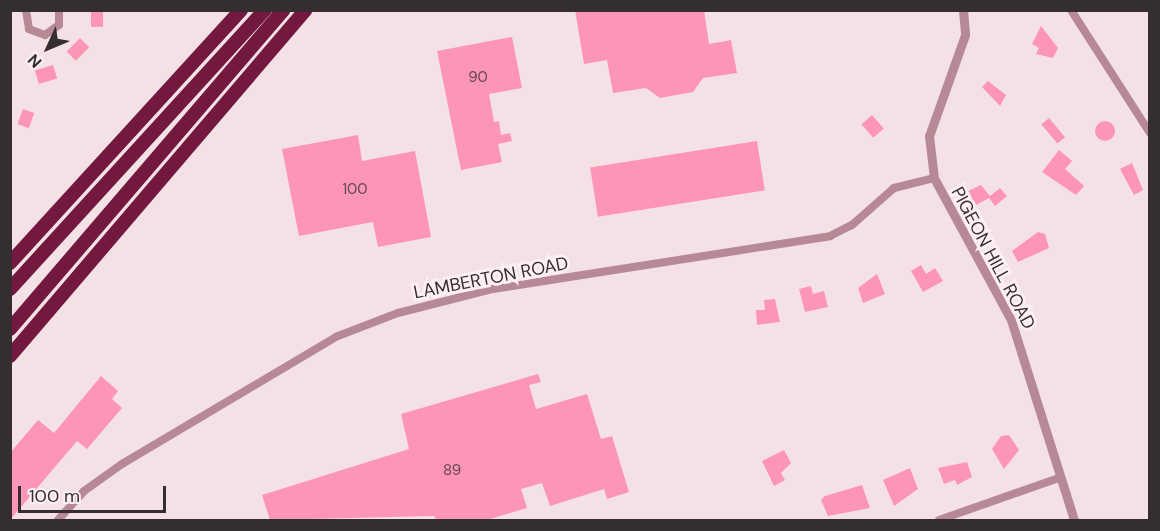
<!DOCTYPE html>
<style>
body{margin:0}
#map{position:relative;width:1160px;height:531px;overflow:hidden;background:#f4e1e6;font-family:"DM Sans",sans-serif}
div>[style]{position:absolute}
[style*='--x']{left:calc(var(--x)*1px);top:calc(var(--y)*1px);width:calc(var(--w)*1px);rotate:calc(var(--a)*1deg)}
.building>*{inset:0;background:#fd96b6;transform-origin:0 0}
.round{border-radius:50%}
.minor>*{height:8px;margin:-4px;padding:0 4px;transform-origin:4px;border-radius:4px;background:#b78996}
.tertiary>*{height:9px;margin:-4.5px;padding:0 4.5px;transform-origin:4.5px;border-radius:4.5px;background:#b78996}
.motorway>*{height:14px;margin:-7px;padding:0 7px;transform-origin:7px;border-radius:7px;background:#73183e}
span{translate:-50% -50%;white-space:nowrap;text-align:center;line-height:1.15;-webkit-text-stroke:6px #feeff3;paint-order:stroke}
.number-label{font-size:15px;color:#674852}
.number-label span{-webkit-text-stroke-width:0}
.street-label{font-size:18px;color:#352e30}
.frame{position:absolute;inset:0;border:12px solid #352e30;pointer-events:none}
.north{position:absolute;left:18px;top:18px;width:60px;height:60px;-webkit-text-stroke:4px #feeff3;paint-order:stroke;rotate:226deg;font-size:16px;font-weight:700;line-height:24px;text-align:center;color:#352e30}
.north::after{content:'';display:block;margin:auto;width:21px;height:27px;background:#352e30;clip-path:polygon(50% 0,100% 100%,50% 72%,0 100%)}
.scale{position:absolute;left:18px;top:486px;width:148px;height:27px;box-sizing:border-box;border:3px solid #352e30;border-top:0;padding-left:8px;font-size:18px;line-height:21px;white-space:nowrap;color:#352e30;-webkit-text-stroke:4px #feeff3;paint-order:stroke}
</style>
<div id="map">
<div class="building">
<div style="left:91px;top:10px;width:12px;height:17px"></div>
<div style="clip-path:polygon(575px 10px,704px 10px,709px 44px,731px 40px,737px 73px,703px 78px,693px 92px,660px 98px,646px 88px,613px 93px,607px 60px,584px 64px)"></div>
<div style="clip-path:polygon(1041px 26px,1058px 48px,1053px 58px,1036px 54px,1039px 48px,1032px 44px)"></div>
<div style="clip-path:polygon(512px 37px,522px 88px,489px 94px,494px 122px,499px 121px,501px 135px,510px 133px,512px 141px,498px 144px,502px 162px,461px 170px,437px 51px)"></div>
<div style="left:80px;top:38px;width:13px;height:19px;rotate:45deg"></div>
<div style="left:53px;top:65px;width:14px;height:19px;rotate:73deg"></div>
<div style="clip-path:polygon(988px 81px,1006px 95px,1000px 106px,982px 87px)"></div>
<div style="left:23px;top:109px;width:12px;height:16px;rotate:20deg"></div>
<div style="left:872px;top:115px;width:18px;height:14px;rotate:49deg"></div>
<div style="left:1049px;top:118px;width:25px;height:10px;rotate:50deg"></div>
<div class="round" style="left:1095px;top:121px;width:20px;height:20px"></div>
<div style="clip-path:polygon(358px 135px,362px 161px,415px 151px,431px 237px,378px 247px,373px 222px,299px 236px,282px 149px)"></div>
<div style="left:757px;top:141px;width:50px;height:169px;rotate:81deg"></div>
<div style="clip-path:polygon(1059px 150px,1072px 161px,1065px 169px,1084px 186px,1076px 195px,1042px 172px)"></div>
<div style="clip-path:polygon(1132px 163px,1143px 190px,1134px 195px,1120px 169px)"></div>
<div style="clip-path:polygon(981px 185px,990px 196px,1000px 188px,1007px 196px,995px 206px,989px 198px,974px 206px,964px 193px)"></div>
<div style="clip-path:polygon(1038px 232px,1045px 234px,1049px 248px,1018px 262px,1012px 251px)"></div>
<div style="clip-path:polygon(921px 265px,926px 274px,935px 268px,943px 281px,923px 292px,911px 271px)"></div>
<div style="clip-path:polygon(877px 274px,885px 294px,863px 303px,858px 288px)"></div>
<div style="clip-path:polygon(811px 286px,813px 294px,824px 291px,828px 307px,805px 312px,799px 289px)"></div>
<div style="clip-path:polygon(775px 299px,780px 322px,757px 325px,756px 310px,765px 310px,764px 300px)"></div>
<div style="clip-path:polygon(538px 374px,541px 382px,529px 385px,536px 409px,587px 394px,601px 439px,612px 436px,629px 492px,607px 499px,604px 489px,550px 506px,542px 483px,521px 489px,527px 508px,487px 520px,436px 520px,434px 516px,270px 520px,262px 495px,409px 449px,401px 414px)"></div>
<div style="clip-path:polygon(101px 376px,118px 391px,112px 399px,122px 408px,87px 449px,77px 441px,10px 520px,10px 453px,38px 420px,54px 433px)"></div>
<div style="clip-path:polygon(1009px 435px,1019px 450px,1004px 469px,992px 449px,1001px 436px)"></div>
<div style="clip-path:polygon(784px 450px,791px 463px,781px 473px,785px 480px,774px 486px,762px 461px)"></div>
<div style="clip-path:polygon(967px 462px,972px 477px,957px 485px,955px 480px,944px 484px,938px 468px)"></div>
<div style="clip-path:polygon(910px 468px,918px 489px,894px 506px,883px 480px)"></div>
<div style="clip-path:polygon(862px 485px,870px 508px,828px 516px,821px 500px,825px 496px)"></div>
</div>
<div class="minor">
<div style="--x:26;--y:10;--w:19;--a:81"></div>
<div style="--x:29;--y:29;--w:17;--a:21"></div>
<div style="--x:45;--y:35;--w:17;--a:-36"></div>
<div style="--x:59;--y:25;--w:15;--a:-90"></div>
<div style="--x:1071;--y:10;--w:146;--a:57.3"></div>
<div style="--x:58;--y:520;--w:39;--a:-48"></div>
<div style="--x:84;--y:491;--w:47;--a:-35.4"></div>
<div style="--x:122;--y:464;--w:251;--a:-30.7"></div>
<div style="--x:338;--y:336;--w:64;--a:-21"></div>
<div style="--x:398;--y:313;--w:98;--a:-14.2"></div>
<div style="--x:493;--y:289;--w:341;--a:-8.9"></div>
<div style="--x:830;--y:236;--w:25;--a:-27"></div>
<div style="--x:852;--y:225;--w:56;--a:-41.4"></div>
<div style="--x:894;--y:188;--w:41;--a:-14"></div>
<div style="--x:939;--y:520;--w:127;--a:-19.3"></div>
</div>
<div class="tertiary">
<div style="--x:963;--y:10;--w:25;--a:85"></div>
<div style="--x:965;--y:35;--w:107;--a:109.6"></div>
<div style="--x:929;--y:136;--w:42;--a:83.2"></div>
<div style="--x:934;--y:178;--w:162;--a:61.5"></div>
<div style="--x:1011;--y:320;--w:210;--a:72.5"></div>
</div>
<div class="motorway">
<div style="--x:10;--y:263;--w:343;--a:-47.6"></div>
<div style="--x:10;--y:289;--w:378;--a:-47.6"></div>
<div style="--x:10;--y:329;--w:420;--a:-49.4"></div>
<div style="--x:10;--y:356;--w:455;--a:-49.5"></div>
</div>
<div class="number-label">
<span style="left:478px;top:78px">90</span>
<span style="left:355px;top:190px">100</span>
<span style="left:452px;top:471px">89</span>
</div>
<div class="street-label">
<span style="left:993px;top:258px;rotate:62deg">PIGEON HILL ROAD</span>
<span style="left:491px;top:278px;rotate:-11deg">LAMBERTON ROAD</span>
</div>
<div class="frame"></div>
<div class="north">N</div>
<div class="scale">100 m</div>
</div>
